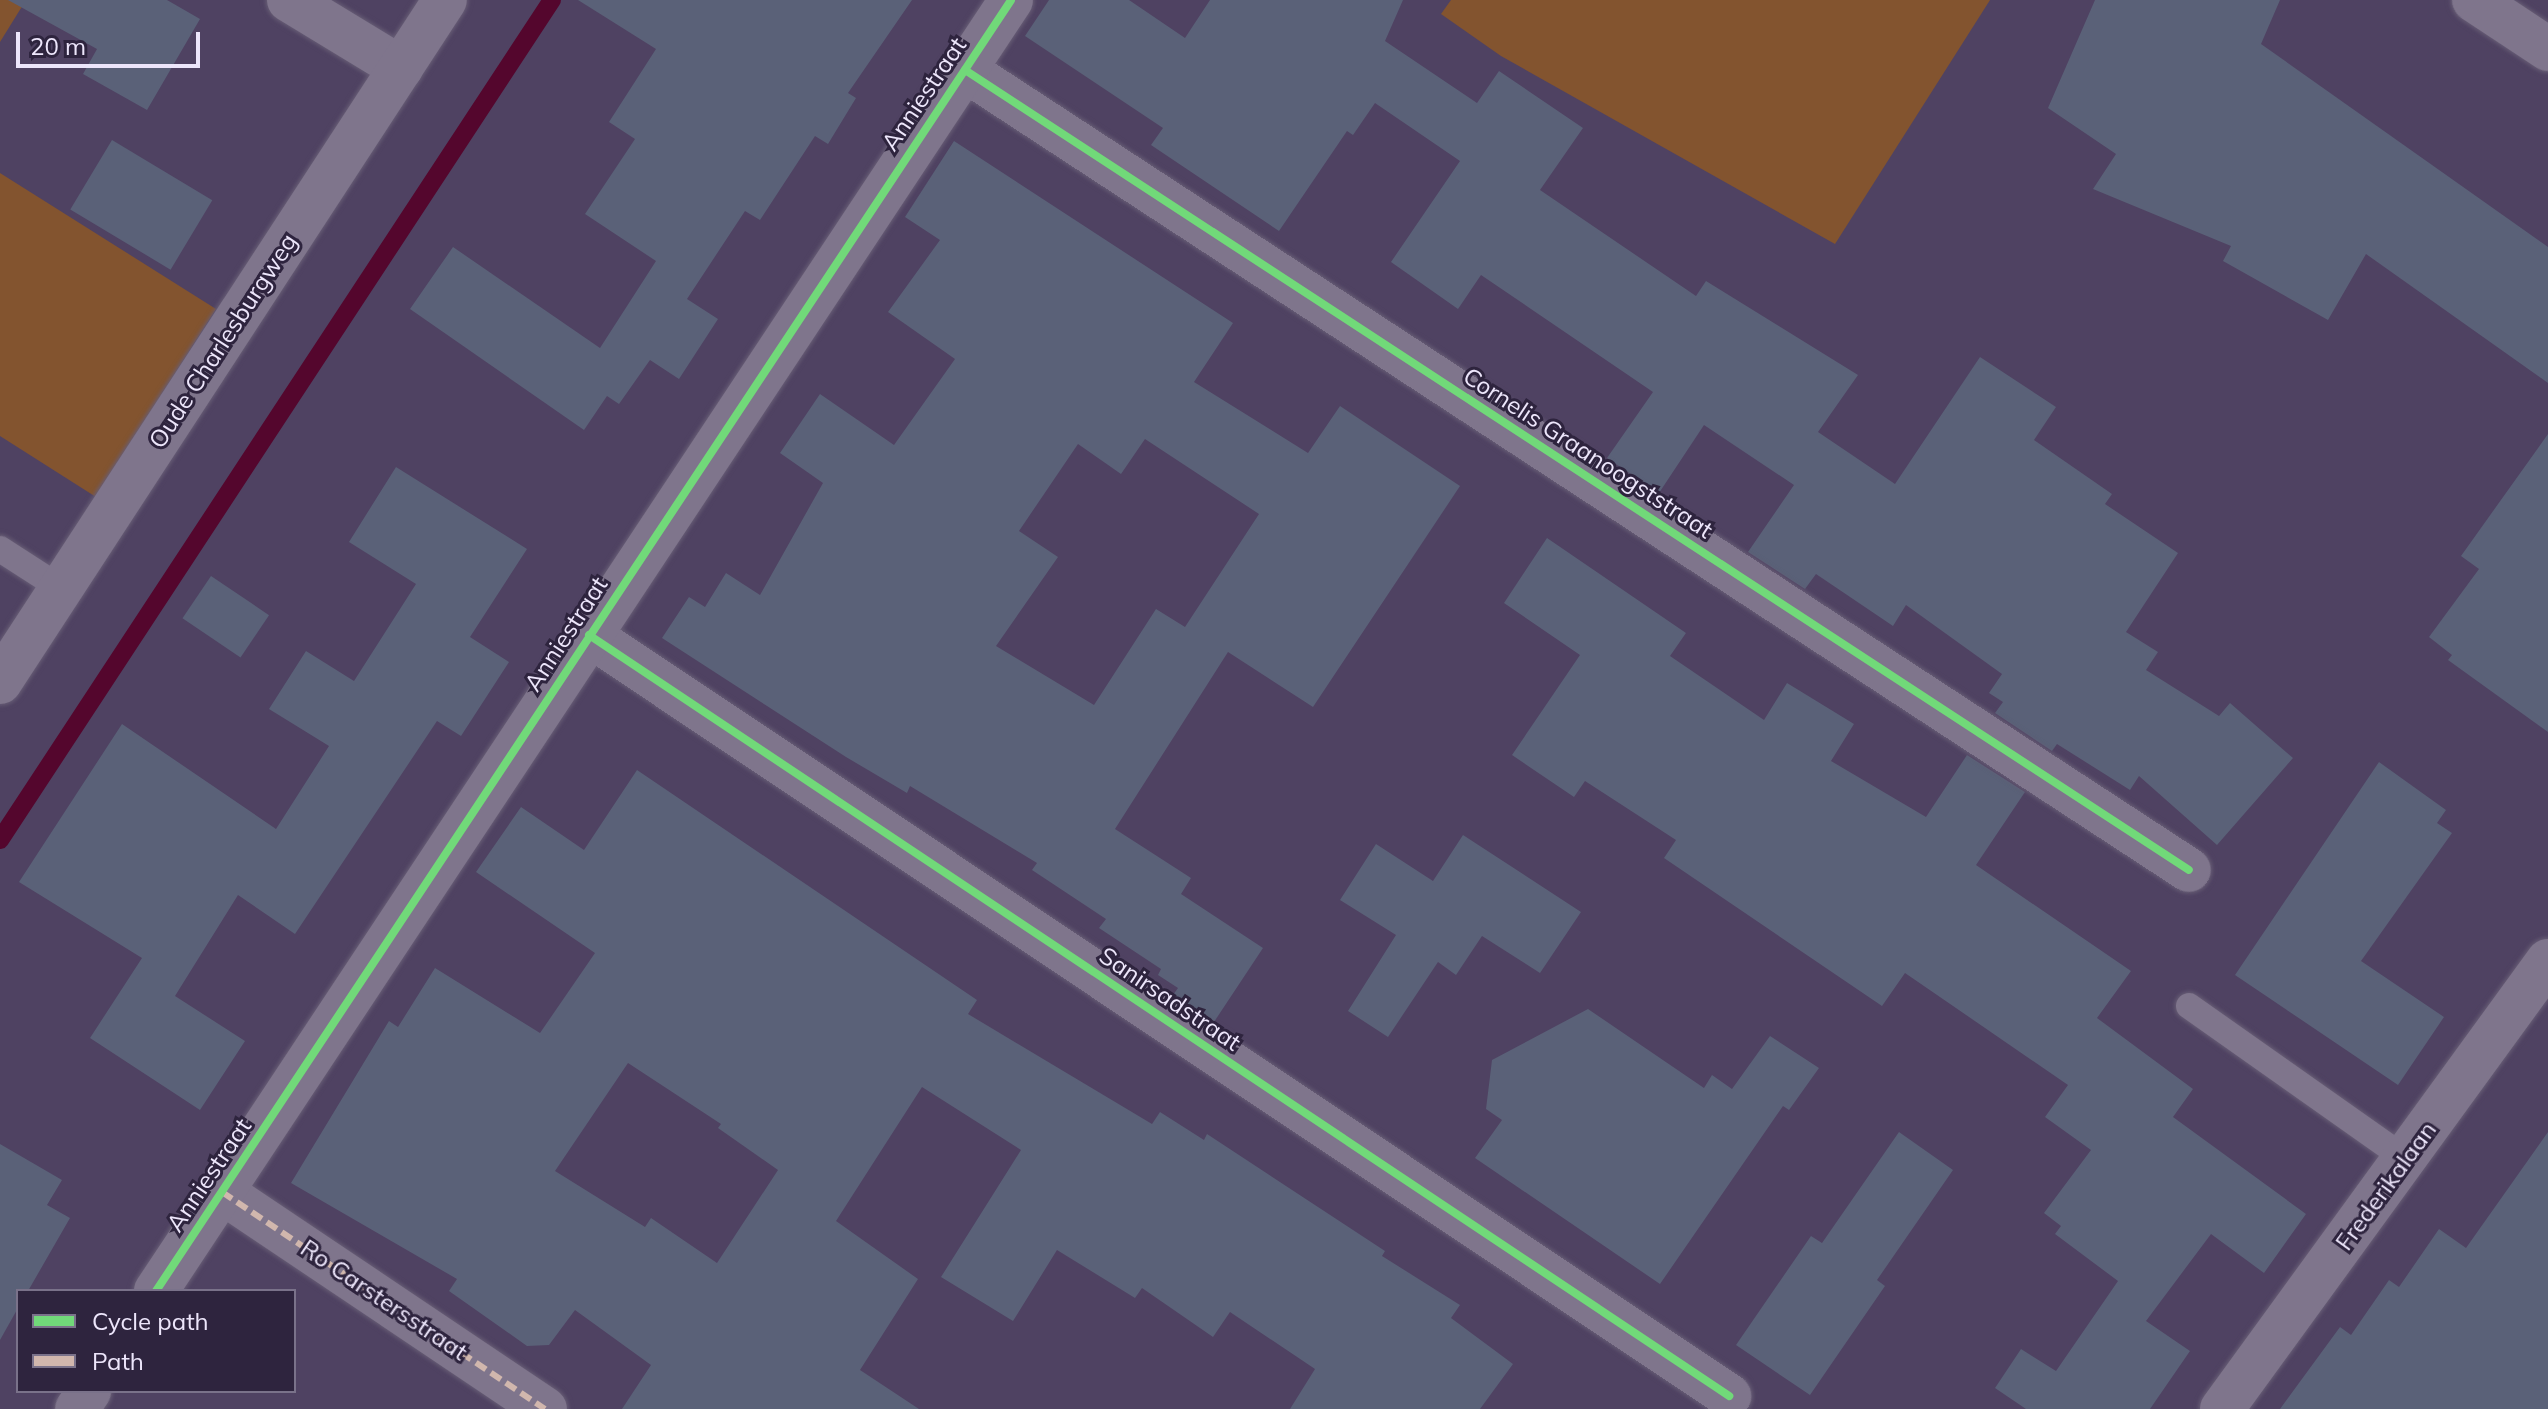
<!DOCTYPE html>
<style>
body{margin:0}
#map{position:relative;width:2548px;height:1409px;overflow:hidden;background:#4f4262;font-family:Mulish,sans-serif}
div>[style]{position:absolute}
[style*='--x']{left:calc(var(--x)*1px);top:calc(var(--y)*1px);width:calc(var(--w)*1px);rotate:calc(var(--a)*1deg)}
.green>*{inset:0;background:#83542f}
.stream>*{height:18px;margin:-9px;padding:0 9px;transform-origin:9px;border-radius:9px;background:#54062d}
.building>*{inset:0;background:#5a6178;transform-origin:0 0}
.roads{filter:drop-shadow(0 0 2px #675d75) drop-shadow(0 0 2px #675d75)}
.lane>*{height:26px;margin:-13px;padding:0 13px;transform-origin:13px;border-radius:13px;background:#7f758c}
.street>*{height:44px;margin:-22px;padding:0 22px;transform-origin:22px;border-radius:22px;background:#7f758c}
.quiet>*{height:6px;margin-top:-3px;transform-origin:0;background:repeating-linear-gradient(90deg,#d1b7ad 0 12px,transparent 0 18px)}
.cycleway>*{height:8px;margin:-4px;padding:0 4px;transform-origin:4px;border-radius:4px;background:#71d979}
span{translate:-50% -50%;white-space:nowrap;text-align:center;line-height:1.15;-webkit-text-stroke:6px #2e243e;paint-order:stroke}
.street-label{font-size:24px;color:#ede6fb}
.legend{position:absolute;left:16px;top:1289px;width:280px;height:104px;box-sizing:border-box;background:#2e243e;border:2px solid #7a728a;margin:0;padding:10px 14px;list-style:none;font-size:24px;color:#ede6fb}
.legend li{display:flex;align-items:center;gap:16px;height:40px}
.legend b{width:40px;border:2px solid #7a728a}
.scale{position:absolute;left:16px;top:32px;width:184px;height:36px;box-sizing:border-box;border:4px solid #ede6fb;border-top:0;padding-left:10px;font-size:24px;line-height:28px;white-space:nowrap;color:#ede6fb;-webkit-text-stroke:6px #2e243e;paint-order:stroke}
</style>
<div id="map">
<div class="green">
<div style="clip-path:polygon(0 0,26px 0,0 42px)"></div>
<div style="clip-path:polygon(1451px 0,1990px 0,1835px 244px,1501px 56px,1441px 14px)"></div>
<div style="clip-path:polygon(0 173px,216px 309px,96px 497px,0 436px)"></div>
</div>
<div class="stream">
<div style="--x:0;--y:840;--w:1005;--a:-56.69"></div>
</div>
<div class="building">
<div style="clip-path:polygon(8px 0,167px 0,200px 19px,147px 110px,83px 74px,97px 49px)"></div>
<div style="clip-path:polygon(578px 0,912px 0,848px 93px,856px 98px,828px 144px,815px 136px,760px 220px,745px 211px,687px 299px,718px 319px,679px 379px,650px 360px,619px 404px,607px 396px,584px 430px,410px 309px,453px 247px,600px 348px,656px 261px,585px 214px,635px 139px,609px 122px,656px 49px)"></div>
<div style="clip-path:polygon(1049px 0,1129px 0,1185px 38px,1210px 0,1403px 0,1385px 41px,1477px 103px,1499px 71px,1583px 128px,1540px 190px,1696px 296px,1706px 281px,1858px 375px,1818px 432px,1895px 484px,1980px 357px,2056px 407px,2034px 440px,2112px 494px,2105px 504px,2178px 553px,2126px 632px,2158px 652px,2146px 670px,2219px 716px,2230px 703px,2293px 758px,2217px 845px,2139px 776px,2130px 790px,2057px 744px,2052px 751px,1995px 713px,2003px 702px,1989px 693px,2002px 674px,1906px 605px,1893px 626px,1816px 574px,1805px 589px,1748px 552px,1794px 485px,1704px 425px,1659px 493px,1607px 458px,1653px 392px,1481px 275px,1458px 309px,1391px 262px,1460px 161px,1375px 103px,1353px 135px,1347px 131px,1279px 231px,1151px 145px,1163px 128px,1025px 36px)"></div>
<div style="clip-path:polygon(2095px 0,2280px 0,2261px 44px,2548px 247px,2548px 383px,2366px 254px,2328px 320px,2223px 261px,2231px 246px,2093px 189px,2116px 154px,2048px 108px)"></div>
<div style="left:112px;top:140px;width:117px;height:81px;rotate:31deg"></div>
<div style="clip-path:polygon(evenodd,954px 141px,1233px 323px,1194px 382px,1308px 453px,1340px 406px,1460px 486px,1313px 707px,1228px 652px,1115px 829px,1191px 878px,1181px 894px,1263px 948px,1214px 1022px,1173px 995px,1178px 988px,1158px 975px,1161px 969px,1099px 928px,1106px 919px,1032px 870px,1037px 863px,910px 786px,907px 793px,846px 757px,662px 638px,689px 597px,705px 607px,726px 573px,760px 595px,823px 483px,780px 453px,820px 394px,894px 445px,955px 359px,888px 312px,940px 240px,905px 217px,954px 141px,1145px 439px,1259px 514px,1185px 627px,1156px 609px,1094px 705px,996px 646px,1058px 557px,1019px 531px,1078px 444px,1121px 474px,1145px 439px)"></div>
<div style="clip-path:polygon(2548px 434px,2548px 732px,2448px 660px,2452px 655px,2429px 637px,2479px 569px,2461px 556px)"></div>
<div style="clip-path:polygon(396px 467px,527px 549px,470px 637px,509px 662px,461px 736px,437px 721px,295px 934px,238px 895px,175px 996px,245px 1041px,200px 1110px,90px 1038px,142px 958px,19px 882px,122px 724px,276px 829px,329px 746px,269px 709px,306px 651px,354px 681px,416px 584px,349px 542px)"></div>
<div style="clip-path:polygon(1547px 538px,1686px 633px,1670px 656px,1764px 720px,1787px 683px,1854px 724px,1831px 761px,1926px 817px,1967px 755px,2025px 792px,1976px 865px,2131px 971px,2097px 1018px,2193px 1089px,2173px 1117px,2306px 1214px,2264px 1273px,2211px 1234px,2146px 1321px,2190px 1351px,2150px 1409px,2026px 1409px,1995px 1388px,2021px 1349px,2056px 1371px,2118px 1281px,2055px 1234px,2061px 1226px,2044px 1213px,2091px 1150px,2045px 1117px,2068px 1085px,1905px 973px,1882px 1006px,1664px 858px,1676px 840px,1585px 781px,1574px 797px,1512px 755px,1580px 655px,1504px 603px)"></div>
<div style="left:211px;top:576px;width:70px;height:51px;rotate:34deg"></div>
<div style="clip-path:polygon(2379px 762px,2446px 810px,2437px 823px,2452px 833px,2361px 961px,2444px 1017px,2398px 1085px,2235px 975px)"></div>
<div style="clip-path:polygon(evenodd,637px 770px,977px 1000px,968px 1014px,1152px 1124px,1160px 1112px,1204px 1140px,1207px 1134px,1385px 1251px,1382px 1256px,1460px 1305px,1451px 1318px,1513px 1364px,1480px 1409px,1290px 1409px,1315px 1369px,1230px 1312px,1213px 1337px,1142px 1288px,1135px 1298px,1057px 1250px,1013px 1321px,941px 1277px,1021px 1150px,922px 1087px,836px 1221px,918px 1279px,860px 1370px,919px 1409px,622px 1409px,651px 1365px,575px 1310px,549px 1345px,527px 1346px,449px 1291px,457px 1279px,291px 1183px,389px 1021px,398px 1027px,435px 968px,540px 1033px,595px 953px,476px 872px,521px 807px,584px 850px,637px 770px,628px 1063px,721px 1124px,718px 1128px,778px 1170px,717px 1263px,651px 1218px,645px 1227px,555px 1171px,628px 1063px)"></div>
<div style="clip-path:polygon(1463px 835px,1581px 912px,1540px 973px,1482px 936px,1456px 975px,1438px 962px,1388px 1037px,1348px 1011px,1396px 935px,1340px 900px,1376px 844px,1433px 881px)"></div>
<div style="clip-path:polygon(1588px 1009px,1704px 1088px,1712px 1075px,1732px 1089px,1770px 1036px,1819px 1068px,1789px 1110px,1783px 1106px,1660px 1284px,1475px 1158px,1502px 1120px,1486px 1109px,1492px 1060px)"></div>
<div style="clip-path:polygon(1899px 1132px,1953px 1170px,1877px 1280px,1885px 1286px,1810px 1395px,1736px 1345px,1811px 1236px,1822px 1243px)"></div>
<div style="clip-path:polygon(2548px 1132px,2548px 1409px,2280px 1409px,2340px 1327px,2351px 1335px,2389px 1280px,2399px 1287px,2439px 1229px,2466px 1248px)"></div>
<div style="clip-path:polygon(0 1144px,62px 1180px,47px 1205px,70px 1218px,28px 1291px,18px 1291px,18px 1308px,0 1340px)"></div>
</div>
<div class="roads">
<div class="lane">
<div style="--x:0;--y:549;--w:74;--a:32.8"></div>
<div style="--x:2189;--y:1006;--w:266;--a:35.2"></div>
</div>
<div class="street">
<div style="--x:289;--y:0;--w:131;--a:31.3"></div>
<div style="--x:2474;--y:0;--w:89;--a:33.5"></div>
<div style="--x:965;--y:70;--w:1462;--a:33.17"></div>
<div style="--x:589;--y:635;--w:1371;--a:33.72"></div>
<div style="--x:0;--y:682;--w:814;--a:-56.88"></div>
<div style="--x:222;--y:1192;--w:389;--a:33.9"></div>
<div style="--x:156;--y:1291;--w:1548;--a:-56.48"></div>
<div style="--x:77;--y:1409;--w:22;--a:-56"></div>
<div style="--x:2222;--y:1409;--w:554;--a:-53.96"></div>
</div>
</div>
<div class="quiet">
<div style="--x:222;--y:1192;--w:389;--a:33.9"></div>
</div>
<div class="cycleway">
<div style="--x:965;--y:70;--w:1462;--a:33.17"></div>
<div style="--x:589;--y:635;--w:1371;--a:33.72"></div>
<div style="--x:156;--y:1291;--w:1548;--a:-56.48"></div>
</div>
<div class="street-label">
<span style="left:924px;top:94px;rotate:-56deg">Anniestraat</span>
<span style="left:223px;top:341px;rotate:-57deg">Oude Charlesburgweg</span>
<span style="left:1588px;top:453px;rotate:33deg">Cornelis Graanoogststraat</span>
<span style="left:566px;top:634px;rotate:-57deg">Anniestraat</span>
<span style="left:1170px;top:999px;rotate:34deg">Sanirsadstraat</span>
<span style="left:209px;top:1175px;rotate:-56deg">Anniestraat</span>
<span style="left:2386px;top:1186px;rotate:-54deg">Frederikalaan</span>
<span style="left:384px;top:1300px;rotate:34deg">Ro Carstersstraat</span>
</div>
<ul class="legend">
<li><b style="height:10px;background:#71d979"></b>Cycle path</li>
<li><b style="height:10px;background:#d1b7ad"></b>Path</li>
</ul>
<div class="scale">20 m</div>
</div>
